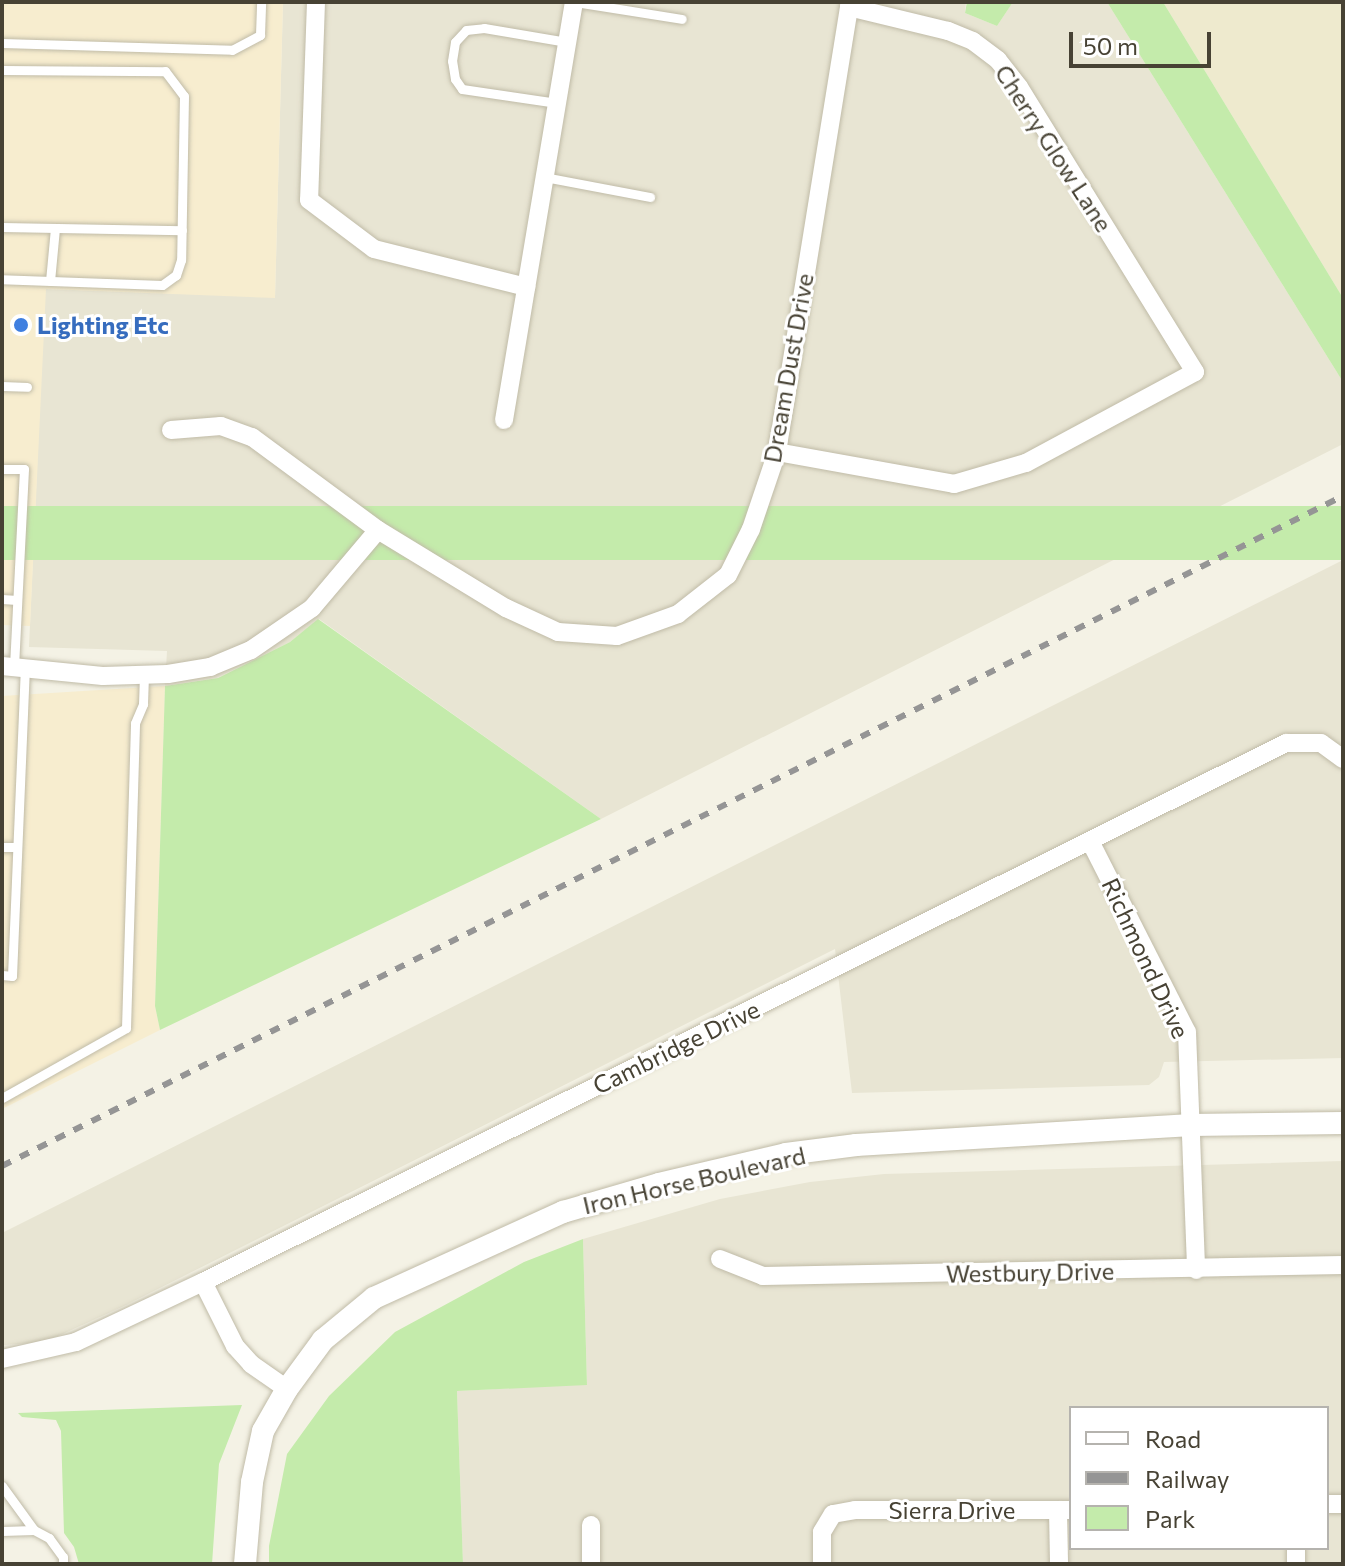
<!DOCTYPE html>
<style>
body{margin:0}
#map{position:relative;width:1345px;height:1566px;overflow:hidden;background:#f4f2e5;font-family:Commissioner,sans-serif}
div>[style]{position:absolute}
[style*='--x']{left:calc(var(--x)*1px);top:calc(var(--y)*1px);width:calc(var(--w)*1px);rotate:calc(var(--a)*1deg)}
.residential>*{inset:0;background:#e8e5d3}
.commercial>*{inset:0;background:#f7edcf}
.education>*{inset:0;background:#eeeace}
.green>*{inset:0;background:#c4ebab;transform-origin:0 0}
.roads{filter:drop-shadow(0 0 2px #c0bba7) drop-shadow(0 0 2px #c0bba7)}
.service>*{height:9px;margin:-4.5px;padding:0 4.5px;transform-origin:4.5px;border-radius:4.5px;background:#fff}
.minor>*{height:18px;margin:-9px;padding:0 9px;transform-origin:9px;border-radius:9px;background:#fff}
.tertiary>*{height:22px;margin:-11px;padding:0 11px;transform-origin:11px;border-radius:11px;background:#fff}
.rail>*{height:6px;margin-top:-3px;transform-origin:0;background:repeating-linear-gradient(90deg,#959595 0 10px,transparent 0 20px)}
.dots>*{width:22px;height:22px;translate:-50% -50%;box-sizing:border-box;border:4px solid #fff;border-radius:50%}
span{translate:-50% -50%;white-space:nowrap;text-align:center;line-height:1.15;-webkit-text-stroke:6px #fff;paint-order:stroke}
.street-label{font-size:24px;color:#474234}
.shop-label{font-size:24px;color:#366cbe;font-weight:700}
.left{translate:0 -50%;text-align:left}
.frame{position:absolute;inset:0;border:4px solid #474234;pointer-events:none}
.legend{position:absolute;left:1069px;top:1406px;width:260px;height:144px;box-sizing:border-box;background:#fff;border:2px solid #b5b3ae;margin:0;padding:10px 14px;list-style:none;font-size:24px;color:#474234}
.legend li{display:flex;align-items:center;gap:16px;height:40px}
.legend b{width:40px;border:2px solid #b5b3ae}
.scale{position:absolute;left:1069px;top:32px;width:142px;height:36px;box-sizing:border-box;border:4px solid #474234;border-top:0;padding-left:10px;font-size:24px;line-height:28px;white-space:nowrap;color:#474234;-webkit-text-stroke:6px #fff;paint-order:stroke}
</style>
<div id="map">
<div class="residential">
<div style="clip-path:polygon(283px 2px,966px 2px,965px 13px,997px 26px,1013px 2px,1107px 2px,1343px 382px,1343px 444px,601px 819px,319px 619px,290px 642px,217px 678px,165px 686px,167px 651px,29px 647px,45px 289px,275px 297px)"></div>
<div style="clip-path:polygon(1343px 560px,1343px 1058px,1164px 1062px,1159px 1077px,1149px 1085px,852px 1093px,835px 949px,124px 1306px,45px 1342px,4px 1345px,2px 1233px)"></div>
<div style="clip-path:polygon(evenodd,1343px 1161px,1343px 1564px,463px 1564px,457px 1391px,587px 1384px,583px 1239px,720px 1199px,810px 1182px,884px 1174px,1343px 1161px,1071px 1408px,1327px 1408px,1327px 1548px,1071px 1548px,1071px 1408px)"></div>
</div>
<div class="commercial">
<div style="clip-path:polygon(2px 2px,283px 2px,275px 298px,46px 289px,30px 626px,2px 625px)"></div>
<div style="clip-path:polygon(165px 686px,155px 1006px,160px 1030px,2px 1109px,2px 696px)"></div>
</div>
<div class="education">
<div style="clip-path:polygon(1163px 2px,1343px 2px,1343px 298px)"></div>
</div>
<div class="green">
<div style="clip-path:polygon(967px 2px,1013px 2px,997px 26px,965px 13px)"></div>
<div style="clip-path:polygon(1107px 2px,1163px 2px,1343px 298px,1343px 382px)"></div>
<div style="left:1343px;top:506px;width:54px;height:1501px;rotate:90deg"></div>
<div style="clip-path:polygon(318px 619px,601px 819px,160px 1030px,155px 1006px,165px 686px,218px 678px,290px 642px)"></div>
<div style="clip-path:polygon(583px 1239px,587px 1385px,457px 1391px,463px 1564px,269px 1564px,269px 1546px,287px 1454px,329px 1396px,395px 1332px,524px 1262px)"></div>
<div style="clip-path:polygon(242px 1405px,219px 1464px,212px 1564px,79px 1564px,74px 1547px,64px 1533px,61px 1431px,56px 1420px,22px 1417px,18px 1413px)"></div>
</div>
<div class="roads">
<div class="service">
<div style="--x:575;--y:2;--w:108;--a:9"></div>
<div style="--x:2;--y:43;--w:230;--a:1.7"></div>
<div style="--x:232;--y:50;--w:32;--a:-28"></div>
<div style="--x:260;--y:35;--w:33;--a:-88"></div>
<div style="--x:2;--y:70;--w:163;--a:0.4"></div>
<div style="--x:165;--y:71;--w:31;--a:53"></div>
<div style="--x:184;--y:96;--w:164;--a:91"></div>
<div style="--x:181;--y:260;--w:16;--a:108"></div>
<div style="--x:176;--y:275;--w:17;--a:144"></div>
<div style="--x:162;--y:285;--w:160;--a:-177.9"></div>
<div style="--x:557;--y:103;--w:96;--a:-171.6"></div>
<div style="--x:462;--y:89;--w:12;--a:-125"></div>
<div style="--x:455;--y:79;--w:18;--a:-99"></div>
<div style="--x:452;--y:61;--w:19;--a:-81"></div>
<div style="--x:455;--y:42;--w:16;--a:-47"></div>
<div style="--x:466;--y:30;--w:18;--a:-6"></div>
<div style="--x:484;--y:28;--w:84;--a:9.6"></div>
<div style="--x:544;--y:177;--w:108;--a:10.7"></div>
<div style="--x:2;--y:227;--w:180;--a:1"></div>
<div style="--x:50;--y:281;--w:53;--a:-84.6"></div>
<div style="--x:2;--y:386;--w:25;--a:2"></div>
<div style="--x:2;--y:469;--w:22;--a:0"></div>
<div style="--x:24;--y:469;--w:198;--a:92.9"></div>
<div style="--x:2;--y:599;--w:15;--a:4"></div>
<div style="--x:2;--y:847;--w:15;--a:0"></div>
<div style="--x:2;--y:975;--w:10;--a:6"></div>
<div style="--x:12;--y:976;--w:308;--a:-87.6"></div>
<div style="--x:2;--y:1098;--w:142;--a:-29.4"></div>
<div style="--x:126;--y:1028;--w:305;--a:-88.3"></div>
<div style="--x:135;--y:723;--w:21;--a:-67"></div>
<div style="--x:143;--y:704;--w:29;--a:-88"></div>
<div style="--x:2;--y:1486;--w:54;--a:54"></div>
<div style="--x:2;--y:1531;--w:32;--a:-2"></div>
<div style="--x:34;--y:1530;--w:17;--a:28"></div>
<div style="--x:49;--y:1538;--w:24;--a:54"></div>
<div style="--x:63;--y:1557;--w:7;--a:90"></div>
</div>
<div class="minor">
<div style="--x:316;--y:2;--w:198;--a:92"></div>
<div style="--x:309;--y:200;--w:81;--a:37"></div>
<div style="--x:374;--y:249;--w:157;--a:14"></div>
<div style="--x:504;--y:420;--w:424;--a:-80.5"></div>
<div style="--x:171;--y:430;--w:50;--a:-4.6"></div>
<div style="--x:221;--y:426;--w:33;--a:20"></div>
<div style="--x:252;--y:437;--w:157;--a:36.4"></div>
<div style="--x:378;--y:530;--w:150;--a:31.4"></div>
<div style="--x:506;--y:608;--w:57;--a:24.8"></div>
<div style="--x:558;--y:632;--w:59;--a:3.9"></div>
<div style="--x:617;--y:636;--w:65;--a:-19.8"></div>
<div style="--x:678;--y:614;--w:63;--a:-38"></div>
<div style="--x:728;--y:575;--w:51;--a:-63.4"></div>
<div style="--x:751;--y:529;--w:81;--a:-71.3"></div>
<div style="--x:777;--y:452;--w:456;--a:-80.8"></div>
<div style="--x:777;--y:452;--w:180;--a:10.2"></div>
<div style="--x:954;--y:484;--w:75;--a:-16.3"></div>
<div style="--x:1026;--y:463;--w:192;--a:-28.3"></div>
<div style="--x:1195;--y:372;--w:335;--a:-121.7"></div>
<div style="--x:1019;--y:87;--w:34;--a:-128"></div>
<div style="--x:998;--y:60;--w:31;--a:-143"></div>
<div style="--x:973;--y:41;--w:27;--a:-158"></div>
<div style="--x:948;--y:31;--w:102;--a:-166.4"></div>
<div style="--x:2;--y:666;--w:101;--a:5.7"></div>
<div style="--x:103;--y:676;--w:65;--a:-1.8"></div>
<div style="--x:168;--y:674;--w:43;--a:-9.5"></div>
<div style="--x:210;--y:667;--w:44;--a:-22.5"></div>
<div style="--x:251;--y:650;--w:74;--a:-34.5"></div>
<div style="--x:312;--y:608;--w:102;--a:-49.8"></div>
<div style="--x:1090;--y:841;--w:214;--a:63.1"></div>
<div style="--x:1187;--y:1032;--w:238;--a:87.8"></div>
<div style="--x:720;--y:1259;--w:46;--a:21.6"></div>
<div style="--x:763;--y:1276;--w:580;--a:-1.09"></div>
<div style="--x:203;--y:1282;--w:72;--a:63.4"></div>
<div style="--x:235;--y:1346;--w:24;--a:48"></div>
<div style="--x:251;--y:1364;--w:44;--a:34.8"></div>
<div style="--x:2;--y:1359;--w:76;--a:-12.9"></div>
<div style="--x:76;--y:1342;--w:140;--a:-25.3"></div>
<div style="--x:203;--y:1282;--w:1210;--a:-26.46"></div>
<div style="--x:1286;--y:743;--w:35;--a:0"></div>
<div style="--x:1321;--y:743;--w:27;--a:36"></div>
<div style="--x:1327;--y:1504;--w:16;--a:0"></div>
<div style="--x:1058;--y:1510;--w:54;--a:88.9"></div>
<div style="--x:591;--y:1525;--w:39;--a:90"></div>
<div style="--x:1296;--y:1548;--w:16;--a:90"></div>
<div style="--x:822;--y:1564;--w:32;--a:-90"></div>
<div style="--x:822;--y:1532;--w:21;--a:-59"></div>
<div style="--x:833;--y:1514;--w:22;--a:-10"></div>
<div style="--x:855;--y:1510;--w:216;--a:0"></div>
</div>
<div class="tertiary">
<div style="--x:245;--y:1564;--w:82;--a:-85.1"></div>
<div style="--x:252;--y:1482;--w:52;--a:-77.8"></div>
<div style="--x:263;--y:1431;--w:48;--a:-60.3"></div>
<div style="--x:287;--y:1389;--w:61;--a:-53.7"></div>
<div style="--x:323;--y:1340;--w:66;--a:-39.5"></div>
<div style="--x:374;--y:1298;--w:208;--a:-24.5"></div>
<div style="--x:563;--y:1212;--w:100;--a:-16.3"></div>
<div style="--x:659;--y:1184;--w:130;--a:-13.3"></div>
<div style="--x:786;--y:1154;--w:71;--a:-7.3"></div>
<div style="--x:856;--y:1145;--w:336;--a:-3.4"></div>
<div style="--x:1191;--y:1125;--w:152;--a:-0.8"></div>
</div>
</div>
<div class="rail">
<div style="--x:2;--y:1166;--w:1499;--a:-26.55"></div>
</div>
<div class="dots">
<div style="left:21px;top:325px;background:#3f7fe0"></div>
</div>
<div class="street-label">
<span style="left:1054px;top:148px;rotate:57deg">Cherry Glow Lane</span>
<span style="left:788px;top:368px;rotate:-80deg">Dream Dust Drive</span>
<span style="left:1146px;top:958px;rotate:65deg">Richmond Drive</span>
<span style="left:676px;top:1047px;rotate:-26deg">Cambridge Drive</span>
<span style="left:694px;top:1180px;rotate:-13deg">Iron Horse Boulevard</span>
<span style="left:1030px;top:1272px;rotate:-1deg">Westbury Drive</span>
<span style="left:952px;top:1510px">Sierra Drive</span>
</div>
<div class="shop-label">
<span class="left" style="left:37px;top:325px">Lighting Etc</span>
</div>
<div class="frame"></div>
<ul class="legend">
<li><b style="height:10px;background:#fff"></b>Road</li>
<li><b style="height:10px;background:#959595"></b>Railway</li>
<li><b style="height:22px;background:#c4ebab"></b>Park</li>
</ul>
<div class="scale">50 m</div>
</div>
